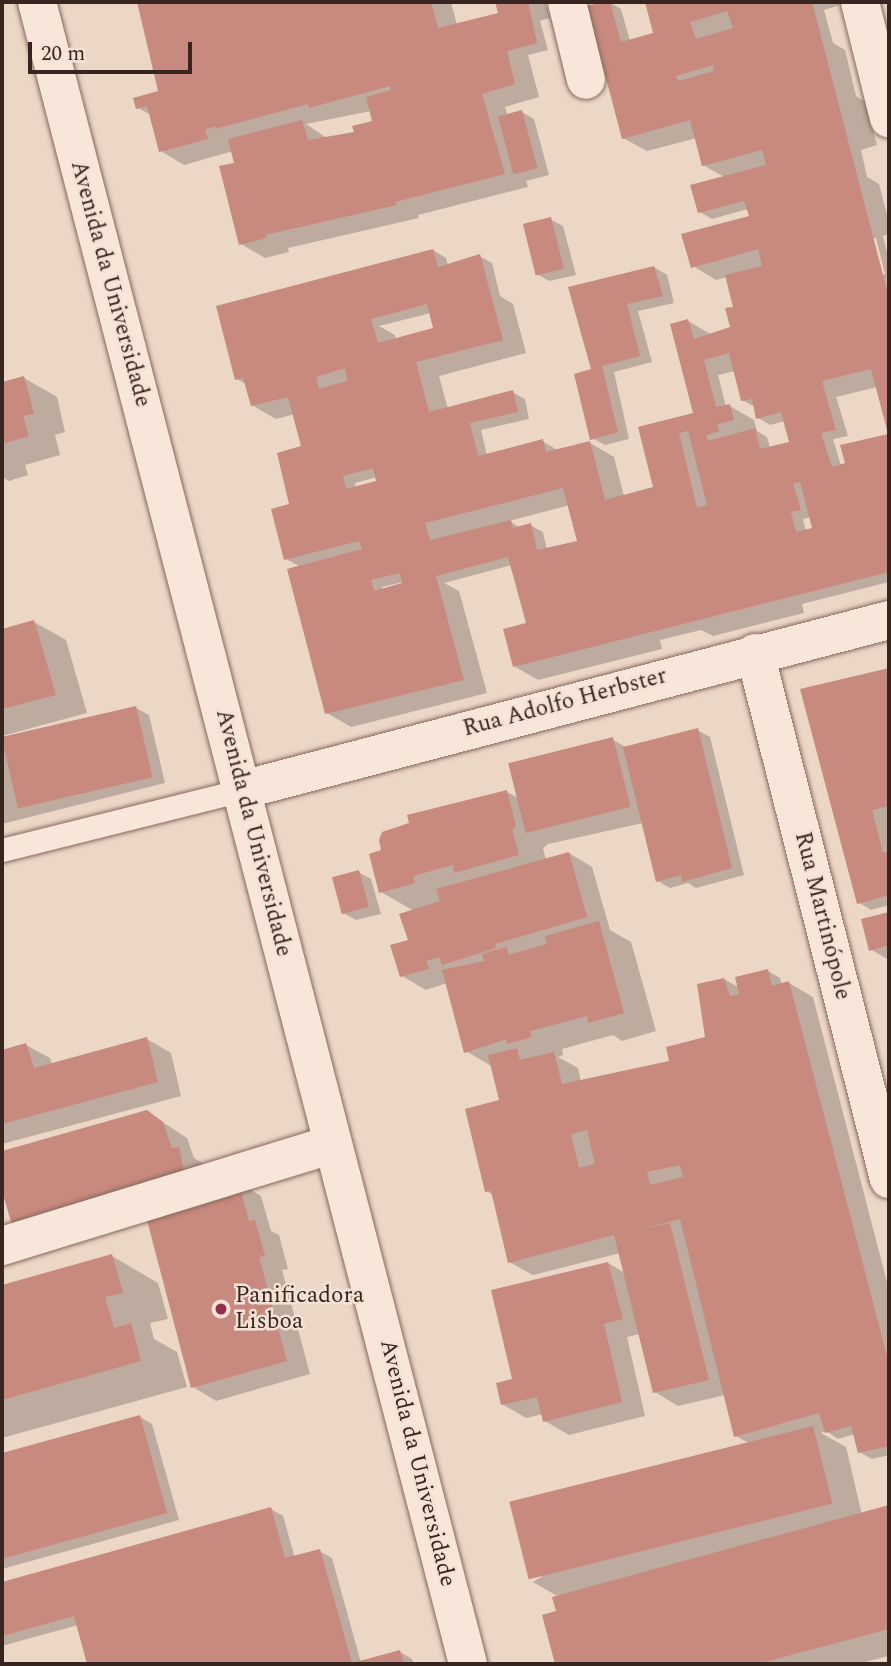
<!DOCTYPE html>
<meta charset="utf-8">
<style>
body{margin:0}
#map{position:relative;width:891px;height:1666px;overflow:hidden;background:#ecd6c6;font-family:Spectral,serif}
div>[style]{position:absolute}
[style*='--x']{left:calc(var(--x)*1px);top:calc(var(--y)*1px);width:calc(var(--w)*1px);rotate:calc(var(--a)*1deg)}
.shadow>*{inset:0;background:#0003}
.building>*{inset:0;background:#c8897e;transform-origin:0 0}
.roads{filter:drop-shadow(0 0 2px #86675d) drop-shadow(0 0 2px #86675d)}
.service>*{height:23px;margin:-11.5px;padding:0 11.5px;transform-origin:11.5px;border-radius:11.5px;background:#f7e6d9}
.minor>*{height:38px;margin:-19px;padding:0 19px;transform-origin:19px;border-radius:19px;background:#f7e6d9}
.secondary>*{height:38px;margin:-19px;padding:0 19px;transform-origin:19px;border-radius:19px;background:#f7e6d9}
.dots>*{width:19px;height:19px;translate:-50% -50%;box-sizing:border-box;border:4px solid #f4e2d5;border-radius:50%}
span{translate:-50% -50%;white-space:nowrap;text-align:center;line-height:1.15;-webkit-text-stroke:5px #f4e2d5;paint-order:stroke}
.street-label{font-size:23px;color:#372520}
.poi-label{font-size:23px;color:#372520}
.left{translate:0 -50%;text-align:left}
.frame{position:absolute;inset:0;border:4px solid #372520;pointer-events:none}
.scale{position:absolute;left:28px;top:42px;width:164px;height:32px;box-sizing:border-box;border:4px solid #372520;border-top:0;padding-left:9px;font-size:21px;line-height:24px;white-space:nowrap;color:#372520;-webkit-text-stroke:5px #f4e2d5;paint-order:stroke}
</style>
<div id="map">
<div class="shadow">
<div style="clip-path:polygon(evenodd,138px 2px,451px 2px,457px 25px,501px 17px,497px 2px,545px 2px,550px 18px,540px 21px,548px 50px,528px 55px,539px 97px,505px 107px,508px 117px,522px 112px,534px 119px,549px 175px,526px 181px,528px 187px,418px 215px,419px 218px,288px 248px,289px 252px,265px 258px,241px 244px,233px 151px,184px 165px,161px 151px,151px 115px,138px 108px,160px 93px,138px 2px,371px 111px,374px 123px,356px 134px,327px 138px,306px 124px,371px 111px)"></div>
<div style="clip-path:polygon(evenodd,609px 2px,621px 9px,630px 41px,657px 33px,647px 2px,839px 2px,840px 5px,824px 10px,833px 43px,845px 50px,856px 96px,865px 102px,877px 145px,861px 150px,867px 177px,879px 184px,889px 222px,889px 234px,883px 236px,889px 260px,889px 434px,877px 387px,836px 397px,848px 436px,833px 439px,841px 466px,847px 464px,842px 446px,889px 435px,889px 582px,802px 604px,804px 613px,713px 636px,701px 630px,660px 640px,662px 649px,538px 680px,514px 666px,528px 625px,512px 565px,444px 583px,459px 591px,487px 693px,351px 727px,327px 713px,301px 567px,286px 559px,291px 506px,307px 447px,295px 414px,276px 419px,252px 405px,247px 385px,237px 379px,433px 250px,446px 258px,448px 266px,479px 256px,492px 263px,500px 296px,513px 304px,526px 353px,439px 376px,448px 409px,512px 392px,525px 399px,529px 419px,481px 430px,487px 455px,542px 441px,559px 451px,590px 443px,614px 457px,624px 496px,656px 491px,640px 429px,699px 414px,688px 321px,712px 335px,732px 328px,735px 308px,727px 277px,716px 280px,693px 266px,751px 217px,748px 209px,712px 219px,700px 212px,726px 178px,703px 165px,697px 138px,647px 151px,623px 138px,590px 8px,609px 2px,872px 238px,876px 238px,885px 274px,881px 275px,872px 238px,609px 2px,431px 313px,435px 329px,396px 340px,395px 335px,379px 326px,431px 313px,609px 2px,735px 371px,742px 400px,755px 407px,758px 418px,770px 425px,785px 421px,791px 444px,770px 448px,767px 437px,757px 431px,754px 420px,730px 406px,726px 407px,718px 375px,735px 371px,609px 2px,377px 477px,381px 482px,356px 489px,355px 483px,377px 477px,609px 2px,570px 505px,579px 542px,547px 550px,543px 532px,530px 525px,521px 528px,509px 521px,570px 505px,609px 2px,811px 517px,814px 529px,806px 531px,803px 519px,811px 517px,609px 2px,403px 582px,408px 584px,383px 591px,382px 587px,403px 582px)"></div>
<div style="clip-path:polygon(550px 219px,563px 226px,576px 275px,549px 281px,537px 274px)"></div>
<div style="clip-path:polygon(654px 267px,667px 275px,674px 303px,638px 311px,652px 362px,614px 372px,629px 439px,605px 445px,592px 438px,593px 371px,570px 288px)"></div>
<div style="clip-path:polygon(24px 378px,57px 397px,65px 432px,55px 435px,60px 455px,25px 465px,28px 475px,9px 481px,2px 477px,2px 384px)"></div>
<div style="clip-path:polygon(34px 622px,66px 640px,87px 713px,2px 736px,2px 630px)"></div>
<div style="clip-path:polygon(889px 670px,889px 905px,871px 910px,858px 902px,802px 690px)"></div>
<div style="clip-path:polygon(136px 708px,149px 715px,165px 783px,2px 824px,2px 742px)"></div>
<div style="clip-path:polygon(697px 730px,710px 737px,744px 875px,696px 888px,688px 883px,670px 888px,658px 881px,643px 823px,548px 844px,543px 848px,546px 860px,569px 853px,592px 867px,610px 930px,631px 942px,656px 1031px,622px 1041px,613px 1035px,562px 1049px,563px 1055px,558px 1057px,578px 1068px,581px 1082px,672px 1062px,707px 1038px,724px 979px,740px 988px,768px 971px,780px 978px,782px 985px,789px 983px,813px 997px,889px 1290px,889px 1455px,872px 1459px,859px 1452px,855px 1434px,838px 1439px,826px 1431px,821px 1433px,846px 1447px,862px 1515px,889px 1507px,889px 1656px,857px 1664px,558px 1664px,544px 1616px,558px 1612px,559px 1597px,533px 1582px,752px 1445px,736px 1436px,725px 1395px,678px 1406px,655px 1392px,640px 1334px,627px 1337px,645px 1416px,569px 1435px,545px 1421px,543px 1414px,526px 1418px,502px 1404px,514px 1380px,608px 1263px,625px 1273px,620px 1253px,533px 1275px,509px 1262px,494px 1196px,487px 1191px,501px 1102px,493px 1067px,466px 1051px,447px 983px,426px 990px,402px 976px,414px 911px,381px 892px,507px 792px,519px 798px,612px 739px,627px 748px)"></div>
<div style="clip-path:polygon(358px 872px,371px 879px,381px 914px,356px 920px,343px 913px)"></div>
<div style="clip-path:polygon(889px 914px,889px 960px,870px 949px,863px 920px)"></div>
<div style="clip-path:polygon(147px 1039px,171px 1053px,181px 1096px,2px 1144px,2px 1051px,26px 1045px,50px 1058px,52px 1065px)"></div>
<div style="clip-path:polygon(147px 1112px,187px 1138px,194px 1158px,202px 1163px,208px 1190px,237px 1182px,261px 1196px,271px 1231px,279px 1235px,288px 1269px,282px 1270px,310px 1374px,216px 1401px,193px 1387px,146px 1210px,13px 1224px,2px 1184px,2px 1153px)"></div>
<div style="clip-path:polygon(112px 1256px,158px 1283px,168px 1319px,150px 1323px,154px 1339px,177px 1352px,187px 1387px,2px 1438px,2px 1286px)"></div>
<div style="clip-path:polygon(140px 1417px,152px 1424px,179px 1520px,2px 1569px,2px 1455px)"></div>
<div style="clip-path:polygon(271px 1509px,283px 1516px,295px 1558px,319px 1551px,332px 1558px,361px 1663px,400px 1652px,412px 1659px,414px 1664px,89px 1664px,78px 1625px,2px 1646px,2px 1583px)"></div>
</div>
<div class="building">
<div style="clip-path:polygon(137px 2px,431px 2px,438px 28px,498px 13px,495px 2px,528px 2px,537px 43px,507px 51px,515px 84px,482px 94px,505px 174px,395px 202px,397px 205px,265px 235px,267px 238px,239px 245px,219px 166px,234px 163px,228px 139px,302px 120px,308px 140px,354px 132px,352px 126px,372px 121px,366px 97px,391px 90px,390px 86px,309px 108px,308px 104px,215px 129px,215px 126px,205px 130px,208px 139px,159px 152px,147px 106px,136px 109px,133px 98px,158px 91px)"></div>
<div style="clip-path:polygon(evenodd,603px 2px,610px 2px,621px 42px,653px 33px,645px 2px,812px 2px,889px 298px,889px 572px,513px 667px,503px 629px,526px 623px,508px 557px,436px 576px,464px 680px,325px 714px,287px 569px,362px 549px,359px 541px,284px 560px,271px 509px,289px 504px,277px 453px,301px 446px,288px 397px,251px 406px,243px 378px,235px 380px,216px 306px,433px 249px,438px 267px,480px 254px,503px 340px,416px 362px,429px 412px,513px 390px,518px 412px,470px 423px,478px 456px,543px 439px,546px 452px,590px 441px,605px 500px,653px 487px,638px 427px,693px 413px,670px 324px,688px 319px,694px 339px,730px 327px,725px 308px,733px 307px,725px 275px,762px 266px,758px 249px,691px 268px,681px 234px,749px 216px,744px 201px,698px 213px,690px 185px,766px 165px,762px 150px,702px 166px,690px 120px,622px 139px,587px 6px,603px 2px,727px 11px,733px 28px,696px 39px,690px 22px,727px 11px,603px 2px,713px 65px,714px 71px,678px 81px,676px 76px,713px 65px,603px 2px,427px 304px,433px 328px,378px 343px,371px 319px,427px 304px,603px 2px,729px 353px,741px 401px,752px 399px,756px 419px,781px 412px,789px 442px,760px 449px,755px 428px,708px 441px,706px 435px,719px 431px,717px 424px,734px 420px,730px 404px,716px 407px,704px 360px,729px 353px,603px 2px,345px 368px,347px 381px,319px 389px,316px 377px,345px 368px,603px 2px,871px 369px,888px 434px,840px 445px,845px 463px,832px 467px,821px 433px,836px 430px,822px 381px,871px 369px,603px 2px,688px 431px,707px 505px,697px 508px,679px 433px,688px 431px,603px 2px,373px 468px,376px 481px,346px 489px,343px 476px,373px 468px,603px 2px,800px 482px,812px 528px,796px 532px,791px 512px,801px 510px,793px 484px,800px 482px,603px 2px,563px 488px,577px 541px,537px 550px,531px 523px,513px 528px,511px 520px,430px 540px,425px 523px,563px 488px,603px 2px,400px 573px,402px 583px,374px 591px,371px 580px,400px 573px)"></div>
<div style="left:522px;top:110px;width:60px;height:25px;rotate:75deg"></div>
<div style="left:551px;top:217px;width:53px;height:29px;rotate:76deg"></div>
<div style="clip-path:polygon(654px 266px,663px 296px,627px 304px,640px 356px,602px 366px,618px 432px,590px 440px,574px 374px,591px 369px,568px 287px)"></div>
<div style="clip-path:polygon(24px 376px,34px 414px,23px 416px,29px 436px,2px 444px,2px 382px)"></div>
<div style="clip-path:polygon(34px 620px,56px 695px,2px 709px,2px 629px)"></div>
<div style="clip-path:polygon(889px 668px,889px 806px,872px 810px,883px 853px,889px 851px,889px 895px,857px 904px,800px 689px)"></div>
<div style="left:136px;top:706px;width:73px;height:138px;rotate:77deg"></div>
<div style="clip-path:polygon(698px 728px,732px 868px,682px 882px,681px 875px,656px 882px,623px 747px)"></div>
<div style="left:613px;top:737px;width:72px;height:108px;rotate:76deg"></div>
<div style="clip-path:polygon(507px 790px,516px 826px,512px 830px,519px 855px,454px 873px,453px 865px,413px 876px,415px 883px,379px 893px,369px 854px,381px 850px,379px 840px,382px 832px,409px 823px,407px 815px)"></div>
<div style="clip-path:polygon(569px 852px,587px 917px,495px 944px,496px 948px,442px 965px,439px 957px,426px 961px,429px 969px,400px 977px,390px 945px,408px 940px,399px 914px,440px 901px,436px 889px)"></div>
<div style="left:359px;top:870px;width:38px;height:28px;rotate:75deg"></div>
<div style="clip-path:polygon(889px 912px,889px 945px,869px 951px,861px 919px)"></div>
<div style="clip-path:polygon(599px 921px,624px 1013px,588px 1023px,587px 1016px,530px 1031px,532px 1037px,507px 1044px,506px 1039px,464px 1053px,442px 970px,484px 961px,482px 954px,507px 947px,508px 955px,547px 944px,545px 936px)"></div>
<div style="clip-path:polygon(evenodd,768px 969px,772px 986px,789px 981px,889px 1364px,889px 1446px,858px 1453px,851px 1426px,825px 1433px,819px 1413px,734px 1437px,680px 1219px,637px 1230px,670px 1223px,709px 1380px,653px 1393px,614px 1235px,508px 1263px,491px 1191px,485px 1192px,465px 1109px,499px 1100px,488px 1055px,517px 1048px,520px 1060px,554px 1052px,562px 1084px,669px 1061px,666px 1047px,705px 1037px,697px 984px,724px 978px,730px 996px,739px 994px,735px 977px,768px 969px,587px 1130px,595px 1164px,579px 1168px,571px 1134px,587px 1130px,768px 969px,680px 1165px,683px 1177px,650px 1185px,647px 1172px,680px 1165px)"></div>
<div style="clip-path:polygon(147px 1037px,158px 1082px,2px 1124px,2px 1050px,26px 1043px,34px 1068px)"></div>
<div style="clip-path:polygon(147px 1110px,163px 1122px,172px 1148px,179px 1147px,186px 1180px,12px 1225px,2px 1191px,2px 1151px)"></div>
<div style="clip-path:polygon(238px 1180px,249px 1221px,255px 1220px,265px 1256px,259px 1257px,287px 1361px,191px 1388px,143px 1205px)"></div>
<div style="clip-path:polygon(112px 1254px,123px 1293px,105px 1297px,114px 1328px,131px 1323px,141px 1361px,2px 1400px,2px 1285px)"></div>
<div style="clip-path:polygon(608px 1262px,623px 1319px,604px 1324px,622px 1402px,543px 1422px,537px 1397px,501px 1405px,496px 1383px,512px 1379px,491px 1290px)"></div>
<div style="clip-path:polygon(140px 1415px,167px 1513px,2px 1559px,2px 1453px)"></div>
<div style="left:813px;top:1426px;width:80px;height:313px;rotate:76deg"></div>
<div style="clip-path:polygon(889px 1505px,889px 1629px,757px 1664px,555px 1664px,542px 1615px,556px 1611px,552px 1597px)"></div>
<div style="clip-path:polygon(271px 1507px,285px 1558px,320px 1549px,352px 1663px,400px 1650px,404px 1664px,87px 1664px,74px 1616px,2px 1636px,2px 1582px)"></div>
</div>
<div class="roads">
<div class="service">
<div style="--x:2;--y:850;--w:247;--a:-14"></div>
</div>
<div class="minor">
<div style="--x:567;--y:2;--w:80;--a:76.3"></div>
<div style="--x:860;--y:2;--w:120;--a:76"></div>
<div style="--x:755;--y:653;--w:543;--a:75.71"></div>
<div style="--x:242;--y:790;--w:669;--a:-14.72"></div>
<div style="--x:2;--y:1246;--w:346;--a:-17.1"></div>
</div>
<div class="secondary">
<div style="--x:37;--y:2;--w:1717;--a:75.46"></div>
</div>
</div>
<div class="dots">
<div style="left:221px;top:1309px;background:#92304b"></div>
</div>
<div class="street-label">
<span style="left:110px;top:284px;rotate:75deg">Avenida da Universidade</span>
<span style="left:565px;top:703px;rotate:-15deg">Rua Adolfo Herbster</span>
<span style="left:253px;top:833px;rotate:76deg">Avenida da Universidade</span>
<span style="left:822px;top:916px;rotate:76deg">Rua Martinópole</span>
<span style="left:417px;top:1463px;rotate:76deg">Avenida da Universidade</span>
</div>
<div class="poi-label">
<span class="left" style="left:235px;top:1309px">Panificadora<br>Lisboa</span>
</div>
<div class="frame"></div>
<div class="scale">20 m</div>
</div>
